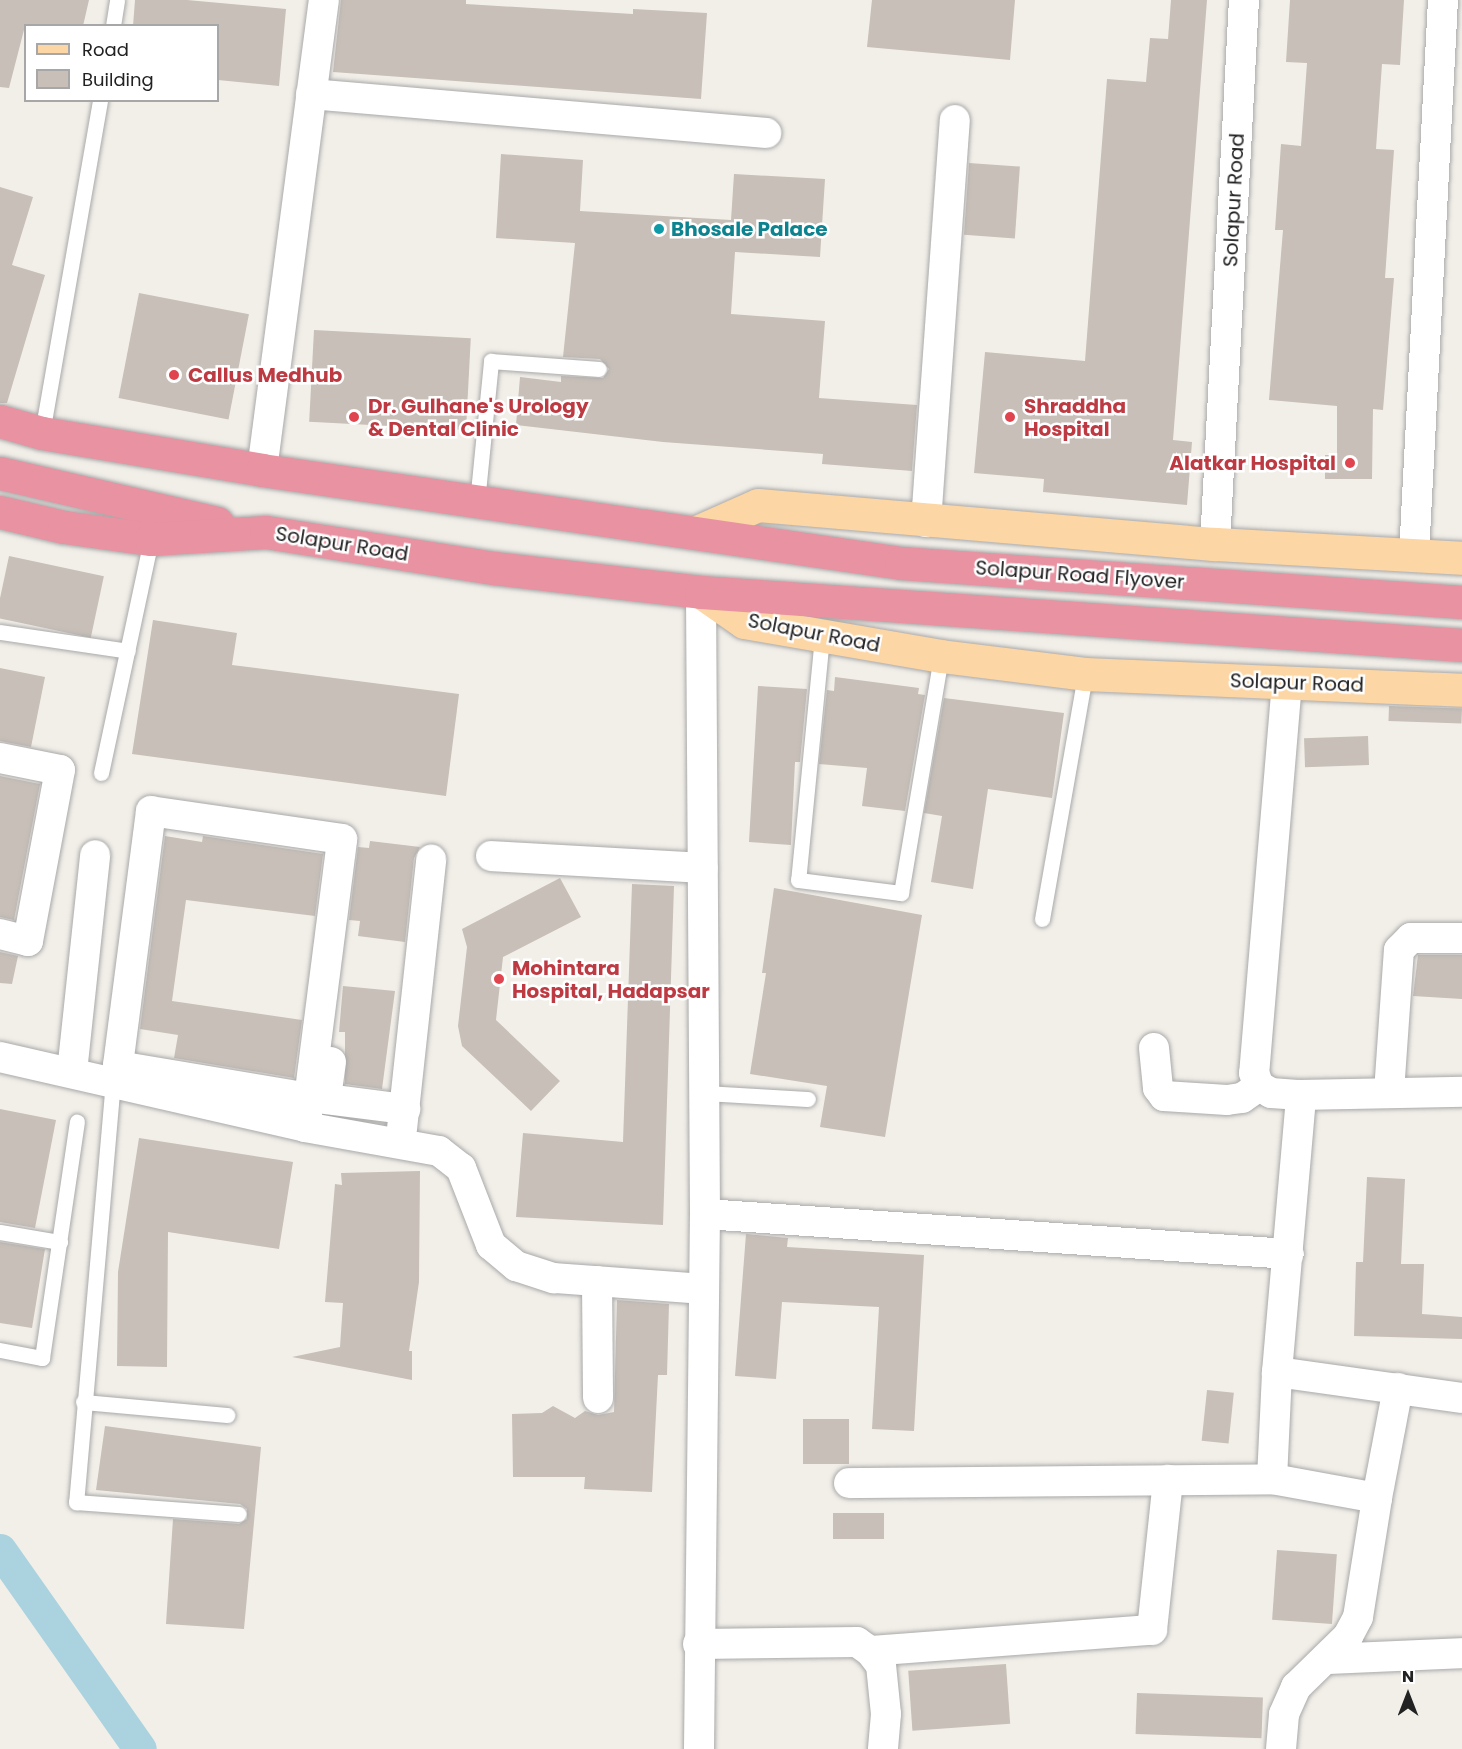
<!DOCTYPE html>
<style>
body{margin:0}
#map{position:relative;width:1462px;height:1749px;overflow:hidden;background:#f2efe9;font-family:Poppins,sans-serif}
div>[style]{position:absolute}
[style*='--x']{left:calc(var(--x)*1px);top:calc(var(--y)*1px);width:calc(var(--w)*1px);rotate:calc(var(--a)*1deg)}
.canal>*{height:33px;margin:-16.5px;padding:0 16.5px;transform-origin:16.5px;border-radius:16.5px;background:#aad3df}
.building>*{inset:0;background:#c7bfb8;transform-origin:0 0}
.roads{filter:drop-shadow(0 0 2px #a9a9a9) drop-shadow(0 0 2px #a9a9a9)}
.lane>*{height:15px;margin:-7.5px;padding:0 7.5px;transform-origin:7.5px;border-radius:7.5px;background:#fff}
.street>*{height:30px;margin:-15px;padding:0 15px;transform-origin:15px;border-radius:15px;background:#fff}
.primary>*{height:33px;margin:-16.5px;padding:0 16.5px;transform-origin:16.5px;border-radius:16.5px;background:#fcd6a4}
.highway>*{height:33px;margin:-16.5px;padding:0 16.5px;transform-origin:16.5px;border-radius:16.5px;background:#e892a2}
.dots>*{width:16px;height:16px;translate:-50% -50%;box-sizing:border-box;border:3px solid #fff;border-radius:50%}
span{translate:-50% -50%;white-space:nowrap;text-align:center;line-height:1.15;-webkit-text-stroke:5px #fff;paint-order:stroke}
.street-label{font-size:20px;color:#222}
.culture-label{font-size:20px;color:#0d838f;font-weight:700}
.left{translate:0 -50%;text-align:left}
.health-label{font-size:20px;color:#be3a42;font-weight:700}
.right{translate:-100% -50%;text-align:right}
.legend{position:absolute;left:24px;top:24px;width:195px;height:78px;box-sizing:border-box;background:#fff;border:2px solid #a7a7a7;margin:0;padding:8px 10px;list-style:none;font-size:18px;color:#222}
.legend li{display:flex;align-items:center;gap:12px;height:30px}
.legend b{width:30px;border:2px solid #a7a7a7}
.north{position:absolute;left:1378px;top:1665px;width:60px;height:60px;-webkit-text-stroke:4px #fff;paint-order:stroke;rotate:0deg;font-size:16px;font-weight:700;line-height:24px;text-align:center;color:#222}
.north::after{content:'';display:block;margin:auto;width:21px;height:27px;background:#222;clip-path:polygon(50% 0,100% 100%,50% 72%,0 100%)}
</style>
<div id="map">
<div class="canal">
<div style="--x:0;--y:1550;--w:243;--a:54.9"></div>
</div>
<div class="building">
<div style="clip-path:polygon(0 0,89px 0,83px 26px,25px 26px,9px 88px,0 87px)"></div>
<div style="clip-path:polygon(135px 0,187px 0,286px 9px,279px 86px,218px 80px,218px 26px,133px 26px)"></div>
<div style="clip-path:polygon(341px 0,466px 0,466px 4px,633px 14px,633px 9px,707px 13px,701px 99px,333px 72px)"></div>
<div style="clip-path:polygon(872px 0,1015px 0,1010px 60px,867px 47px)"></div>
<div style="clip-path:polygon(1171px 0,1207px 0,1173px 440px,1192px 442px,1187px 505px,1043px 492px,1044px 479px,974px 473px,985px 352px,1085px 361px,1107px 79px,1146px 82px,1150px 38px,1168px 39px)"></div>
<div style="clip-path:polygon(1290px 0,1404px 0,1400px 65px,1382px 64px,1376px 149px,1394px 150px,1385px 278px,1394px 278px,1383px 410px,1373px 409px,1372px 479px,1325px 479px,1325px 455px,1337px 455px,1337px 406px,1269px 400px,1283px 230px,1275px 230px,1281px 144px,1301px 146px,1307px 63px,1286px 62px)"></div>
<div style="clip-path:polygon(501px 154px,583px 160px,580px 211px,731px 220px,734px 174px,825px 179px,820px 257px,735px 252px,731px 314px,825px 321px,819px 398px,917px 405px,912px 471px,822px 464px,823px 454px,663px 442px,516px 425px,520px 377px,561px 382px,561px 376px,603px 378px,609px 369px,600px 359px,563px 357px,575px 243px,496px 238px)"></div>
<div style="left:969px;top:163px;width:51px;height:72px;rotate:4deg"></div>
<div style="clip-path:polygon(0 187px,33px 197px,12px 265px,45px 275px,7px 403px,0 403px)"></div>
<div style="left:139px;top:293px;width:112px;height:107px;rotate:11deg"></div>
<div style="left:314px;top:330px;width:157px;height:92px;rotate:3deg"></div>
<div style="left:9px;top:556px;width:97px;height:63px;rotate:12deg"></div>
<div style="clip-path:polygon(153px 620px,237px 633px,232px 665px,459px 694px,446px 796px,132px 754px)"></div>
<div style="clip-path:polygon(0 668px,45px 677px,31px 747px,0 741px)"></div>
<div style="clip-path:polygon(835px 677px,919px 688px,918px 694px,925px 695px,905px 811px,862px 806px,867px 768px,819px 764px,827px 690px,834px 691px)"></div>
<div style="clip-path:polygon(758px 686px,807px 689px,800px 762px,795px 762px,791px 845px,749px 842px)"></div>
<div style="clip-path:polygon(944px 698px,1064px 713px,1052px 798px,988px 789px,973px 889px,931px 882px,942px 816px,924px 813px)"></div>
<div style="left:1389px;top:706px;width:73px;height:15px;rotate:2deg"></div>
<div style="left:1368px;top:736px;width:29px;height:64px;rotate:88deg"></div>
<div style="clip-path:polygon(0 776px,40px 784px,14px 920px,0 917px)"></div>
<div style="clip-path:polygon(165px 836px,202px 842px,203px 836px,323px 854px,315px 916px,186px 900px,172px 1001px,302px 1020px,294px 1078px,174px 1058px,178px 1035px,140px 1029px)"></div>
<div style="clip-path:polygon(370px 841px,420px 847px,414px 858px,405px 942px,358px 936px,360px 921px,349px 920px,358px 847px,369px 848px)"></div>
<div style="clip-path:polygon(560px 878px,581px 917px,503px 957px,496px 1020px,560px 1081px,531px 1111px,462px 1046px,458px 1026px,467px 947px,462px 929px)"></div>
<div style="clip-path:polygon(632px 884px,674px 886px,663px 1225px,516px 1217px,523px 1133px,623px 1142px)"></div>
<div style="clip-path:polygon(774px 888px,922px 915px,885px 1137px,820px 1127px,827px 1086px,750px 1074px,766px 973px,762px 973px)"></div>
<div style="clip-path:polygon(0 952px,18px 956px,12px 984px,0 983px)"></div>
<div style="clip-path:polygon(1418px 955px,1462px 955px,1462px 999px,1413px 996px)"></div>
<div style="clip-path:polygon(343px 986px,395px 991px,382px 1089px,345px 1084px,345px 1032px,339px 1032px)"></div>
<div style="clip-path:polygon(0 1109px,56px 1120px,35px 1228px,0 1222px)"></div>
<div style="clip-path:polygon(139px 1138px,293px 1162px,279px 1249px,168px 1232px,167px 1367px,117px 1366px,118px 1272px)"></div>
<div style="clip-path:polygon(420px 1171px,419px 1282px,409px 1351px,412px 1351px,412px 1380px,292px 1357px,340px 1347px,343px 1303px,325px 1302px,335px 1184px,342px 1185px,341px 1173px)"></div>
<div style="clip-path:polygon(1367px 1177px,1405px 1179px,1401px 1264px,1424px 1264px,1422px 1314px,1462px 1317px,1462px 1339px,1354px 1336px,1356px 1262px,1363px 1262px)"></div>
<div style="clip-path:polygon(746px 1234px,788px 1238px,787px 1247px,924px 1255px,914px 1431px,872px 1429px,879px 1307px,782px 1302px,776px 1379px,735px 1376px)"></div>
<div style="clip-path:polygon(0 1242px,45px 1249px,32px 1328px,0 1323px)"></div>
<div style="clip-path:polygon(617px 1300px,669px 1304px,667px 1375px,658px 1375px,652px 1492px,584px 1489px,585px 1477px,513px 1477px,512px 1414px,542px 1413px,553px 1406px,575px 1418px,585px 1411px,598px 1415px,614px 1412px)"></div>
<div style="left:1207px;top:1390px;width:27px;height:51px;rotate:6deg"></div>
<div style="left:849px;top:1419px;width:45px;height:46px;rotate:90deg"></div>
<div style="clip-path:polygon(105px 1426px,261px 1447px,244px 1629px,166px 1624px,173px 1519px,239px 1524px,247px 1519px,247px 1509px,240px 1504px,96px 1490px)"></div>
<div style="left:833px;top:1513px;width:51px;height:26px"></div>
<div style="left:1277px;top:1550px;width:60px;height:70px;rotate:4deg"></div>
<div style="left:1006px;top:1664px;width:60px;height:98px;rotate:86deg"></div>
<div style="left:1137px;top:1693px;width:126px;height:41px;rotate:2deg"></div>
</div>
<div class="roads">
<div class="lane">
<div style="--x:113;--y:26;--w:26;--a:-81"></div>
<div style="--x:42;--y:433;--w:338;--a:-80.1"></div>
<div style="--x:477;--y:502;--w:142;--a:-84.3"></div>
<div style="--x:491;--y:361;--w:108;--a:4.2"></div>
<div style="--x:0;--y:632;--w:129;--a:8.4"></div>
<div style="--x:822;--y:637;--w:244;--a:95.6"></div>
<div style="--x:798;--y:880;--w:104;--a:7.2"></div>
<div style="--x:901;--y:893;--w:240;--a:-80.4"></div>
<div style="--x:101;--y:773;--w:239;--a:-77.9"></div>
<div style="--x:1042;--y:919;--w:249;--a:-80"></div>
<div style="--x:113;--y:1081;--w:423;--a:95"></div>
<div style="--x:76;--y:1502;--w:163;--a:4.2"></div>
<div style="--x:704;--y:1093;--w:104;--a:3.3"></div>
<div style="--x:0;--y:1232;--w:61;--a:9.5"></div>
<div style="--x:0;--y:1350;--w:43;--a:10.8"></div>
<div style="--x:42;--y:1358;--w:239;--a:-81.6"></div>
<div style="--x:83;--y:1402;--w:145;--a:5.2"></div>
</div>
<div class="street">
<div style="--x:311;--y:94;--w:457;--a:4.9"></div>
<div style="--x:262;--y:470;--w:474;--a:-82.5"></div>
<div style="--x:926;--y:522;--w:403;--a:-85.9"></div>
<div style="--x:1215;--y:544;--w:545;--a:-86.95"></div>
<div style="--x:1414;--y:555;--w:556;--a:-87.01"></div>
<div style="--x:1287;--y:682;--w:392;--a:94.8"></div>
<div style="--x:1254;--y:1073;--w:14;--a:69"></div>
<div style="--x:1259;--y:1086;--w:14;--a:30"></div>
<div style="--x:1271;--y:1093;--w:30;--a:4"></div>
<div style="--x:1301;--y:1095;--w:161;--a:-1.1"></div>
<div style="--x:0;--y:758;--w:61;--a:11.3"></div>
<div style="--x:60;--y:770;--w:174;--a:100.6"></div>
<div style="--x:28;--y:941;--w:29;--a:-166"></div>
<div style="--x:491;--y:856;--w:212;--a:3.2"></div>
<div style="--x:1154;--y:1048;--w:40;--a:84.3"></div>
<div style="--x:1158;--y:1088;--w:10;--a:53"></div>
<div style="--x:1164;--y:1096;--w:63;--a:3.6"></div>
<div style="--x:1227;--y:1100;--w:15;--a:-8"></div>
<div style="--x:1242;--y:1098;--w:21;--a:-35"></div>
<div style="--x:0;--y:1057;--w:313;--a:12.9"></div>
<div style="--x:305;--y:1127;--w:136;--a:10.2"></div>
<div style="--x:439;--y:1151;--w:28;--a:38"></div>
<div style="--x:461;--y:1168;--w:83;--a:68.7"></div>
<div style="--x:491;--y:1245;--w:33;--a:40"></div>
<div style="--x:516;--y:1266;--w:40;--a:18"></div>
<div style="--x:554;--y:1278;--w:149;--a:4.2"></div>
<div style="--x:331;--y:1062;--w:37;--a:98"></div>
<div style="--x:326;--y:1099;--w:80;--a:7.2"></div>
<div style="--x:72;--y:1072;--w:218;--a:-83.9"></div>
<div style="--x:1389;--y:1092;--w:142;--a:-86"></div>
<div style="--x:1399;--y:950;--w:17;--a:-45"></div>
<div style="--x:1411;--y:938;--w:51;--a:0"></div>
<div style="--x:305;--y:1127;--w:13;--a:-81"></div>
<div style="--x:307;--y:1114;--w:277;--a:-82.7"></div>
<div style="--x:342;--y:839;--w:193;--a:-171.7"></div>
<div style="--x:151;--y:811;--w:257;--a:97.4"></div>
<div style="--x:118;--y:1066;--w:194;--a:9.5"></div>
<div style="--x:402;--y:1129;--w:271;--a:-83.8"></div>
<div style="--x:705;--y:1214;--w:585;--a:3.92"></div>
<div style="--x:597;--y:1281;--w:117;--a:89.5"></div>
<div style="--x:1277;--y:1372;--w:187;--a:8"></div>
<div style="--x:849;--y:1483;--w:423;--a:-0.5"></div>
<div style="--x:1377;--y:1498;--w:112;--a:-79.2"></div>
<div style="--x:698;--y:1644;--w:159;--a:-0.7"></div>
<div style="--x:857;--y:1642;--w:16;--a:35"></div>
<div style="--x:870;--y:1651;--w:18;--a:52"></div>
<div style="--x:881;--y:1665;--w:49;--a:84.2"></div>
<div style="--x:886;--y:1714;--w:35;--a:95"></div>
<div style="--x:870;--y:1651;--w:283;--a:-4.3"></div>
<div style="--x:1152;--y:1630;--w:151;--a:-83.9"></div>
<div style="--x:1326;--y:1659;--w:136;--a:-2.5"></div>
<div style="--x:699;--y:1749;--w:535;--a:-89.36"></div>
<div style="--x:705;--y:1214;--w:622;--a:-90.37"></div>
<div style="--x:1281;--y:1749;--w:35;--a:-85"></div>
<div style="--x:1284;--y:1714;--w:30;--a:-66"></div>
<div style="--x:1296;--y:1687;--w:73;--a:-44.4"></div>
<div style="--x:1348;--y:1636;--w:21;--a:-62"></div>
<div style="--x:1358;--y:1617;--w:121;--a:-80.9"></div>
<div style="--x:1377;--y:1498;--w:107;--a:-169.7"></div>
<div style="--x:1272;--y:1479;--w:107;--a:-87.3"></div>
<div style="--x:1277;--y:1372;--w:278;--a:-85"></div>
</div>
<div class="primary">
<div style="--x:699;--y:531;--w:64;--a:-23.8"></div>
<div style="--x:758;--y:505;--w:459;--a:4.9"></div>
<div style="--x:1215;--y:544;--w:247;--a:3.2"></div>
<div style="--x:701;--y:592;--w:52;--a:34.9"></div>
<div style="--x:744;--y:622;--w:200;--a:9.8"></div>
<div style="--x:941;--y:656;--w:145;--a:7.1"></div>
<div style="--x:1085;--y:674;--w:377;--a:2.4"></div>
</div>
<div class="highway">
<div style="--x:0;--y:421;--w:44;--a:15.9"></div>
<div style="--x:42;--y:433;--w:223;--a:9.5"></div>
<div style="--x:262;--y:470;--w:646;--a:8.28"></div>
<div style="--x:901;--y:563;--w:562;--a:3.98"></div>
<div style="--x:0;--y:473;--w:223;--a:13"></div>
<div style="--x:0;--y:512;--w:66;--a:13.2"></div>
<div style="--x:64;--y:527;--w:88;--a:7.9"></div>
<div style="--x:151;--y:539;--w:115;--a:-3.5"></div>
<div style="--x:266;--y:532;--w:231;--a:9"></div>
<div style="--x:494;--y:568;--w:208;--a:6.6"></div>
<div style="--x:701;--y:592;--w:763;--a:3.98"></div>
</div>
</div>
<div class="dots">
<div style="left:659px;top:229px;background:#0f9aa8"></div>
<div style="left:174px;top:375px;background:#e0444e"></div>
<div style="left:354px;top:417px;background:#e0444e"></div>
<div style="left:1010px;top:417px;background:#e0444e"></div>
<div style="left:1350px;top:463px;background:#e0444e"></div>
<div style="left:499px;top:979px;background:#e0444e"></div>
</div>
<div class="street-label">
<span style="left:1234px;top:200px;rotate:-87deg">Solapur Road</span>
<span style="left:342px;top:544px;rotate:9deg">Solapur Road</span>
<span style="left:1080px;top:575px;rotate:4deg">Solapur Road Flyover</span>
<span style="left:814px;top:633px;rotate:11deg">Solapur Road</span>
<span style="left:1297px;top:683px;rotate:2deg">Solapur Road</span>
</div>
<div class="culture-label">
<span class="left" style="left:671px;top:229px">Bhosale Palace</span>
</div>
<div class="health-label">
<span class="left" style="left:188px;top:375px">Callus Medhub</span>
<span class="left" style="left:368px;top:418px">Dr. Gulhane's Urology<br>&amp; Dental Clinic</span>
<span class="left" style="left:1024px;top:418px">Shraddha<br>Hospital</span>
<span class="right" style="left:1336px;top:463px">Alatkar Hospital</span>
<span class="left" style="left:512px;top:980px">Mohintara<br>Hospital, Hadapsar</span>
</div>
<ul class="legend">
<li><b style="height:8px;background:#fcd6a4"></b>Road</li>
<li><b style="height:16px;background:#c7bfb8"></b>Building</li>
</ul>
<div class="north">N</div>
</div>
